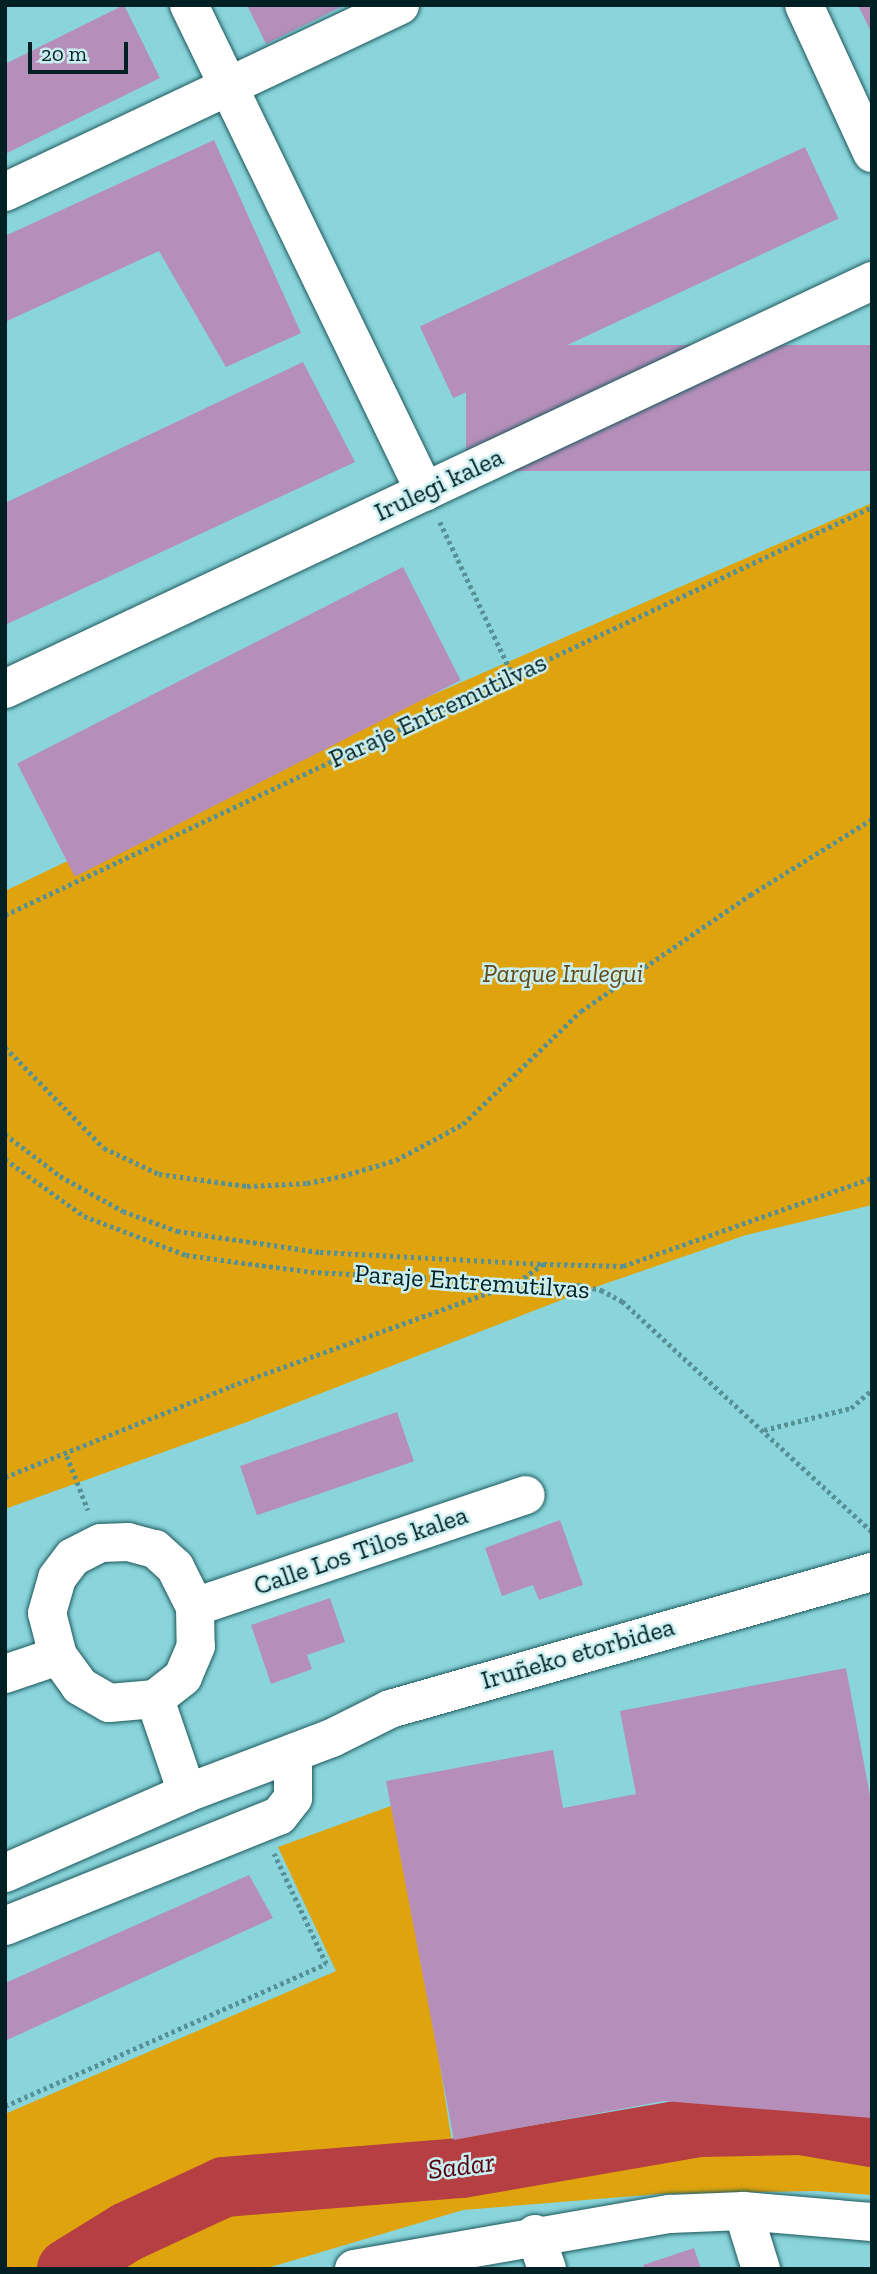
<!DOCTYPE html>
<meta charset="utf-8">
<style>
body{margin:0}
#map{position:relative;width:877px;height:2274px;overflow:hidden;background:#89d5db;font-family:"Zilla Slab",serif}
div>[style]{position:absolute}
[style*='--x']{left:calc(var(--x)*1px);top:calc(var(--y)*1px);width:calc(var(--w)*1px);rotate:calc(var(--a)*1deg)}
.green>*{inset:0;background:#dfa40d}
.river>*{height:60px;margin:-30px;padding:0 30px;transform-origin:30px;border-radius:30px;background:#b63f43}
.building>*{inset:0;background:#b58fba;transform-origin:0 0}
.path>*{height:4.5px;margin-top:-2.25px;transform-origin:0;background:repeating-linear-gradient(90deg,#569196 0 3.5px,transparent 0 7px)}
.roads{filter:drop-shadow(0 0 2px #1d585c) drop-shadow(0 0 2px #1d585c)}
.minor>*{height:38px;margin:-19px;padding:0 19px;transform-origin:19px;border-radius:19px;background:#fff}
span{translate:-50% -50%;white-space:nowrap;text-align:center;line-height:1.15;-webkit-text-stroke:5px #cbeff1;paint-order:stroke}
.street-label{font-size:26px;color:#002023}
.park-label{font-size:26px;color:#624a17;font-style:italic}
.water-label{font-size:28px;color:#54030e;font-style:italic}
.frame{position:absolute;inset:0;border:7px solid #002023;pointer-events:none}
.scale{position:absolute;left:28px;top:42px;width:100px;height:32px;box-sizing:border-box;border:4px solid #002023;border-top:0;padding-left:9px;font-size:21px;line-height:24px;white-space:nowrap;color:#002023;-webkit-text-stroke:5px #cbeff1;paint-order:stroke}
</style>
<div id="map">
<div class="green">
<div style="clip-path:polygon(872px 503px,872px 1205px,746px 1235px,587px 1290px,247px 1422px,5px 1509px,5px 891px,226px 785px)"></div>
<div style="clip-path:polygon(399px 1803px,453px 2149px,662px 2118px,800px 2118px,872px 2127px,872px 2195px,817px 2191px,659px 2194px,463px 2210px,264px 2269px,5px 2269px,5px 2114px,336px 1971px,278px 1847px)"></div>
</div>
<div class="river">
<div style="--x:67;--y:2269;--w:70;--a:-31.7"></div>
<div style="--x:127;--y:2232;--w:107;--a:-24.9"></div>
<div style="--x:224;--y:2187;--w:239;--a:-4.6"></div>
<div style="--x:462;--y:2168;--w:241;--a:-9.8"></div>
<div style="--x:699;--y:2127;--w:101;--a:-1.1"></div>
<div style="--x:800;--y:2125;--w:73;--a:9.5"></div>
</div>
<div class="building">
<div style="clip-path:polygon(124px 5px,160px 78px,5px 154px,5px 64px)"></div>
<div style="clip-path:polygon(247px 5px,345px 5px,266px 44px)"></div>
<div style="clip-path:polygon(858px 5px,872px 5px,872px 34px)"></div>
<div style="clip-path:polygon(214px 140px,301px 333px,226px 367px,159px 251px,5px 322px,5px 236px)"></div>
<div style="left:805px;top:147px;width:79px;height:425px;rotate:65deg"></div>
<div style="left:872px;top:345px;width:126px;height:406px;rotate:90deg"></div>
<div style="clip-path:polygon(303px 362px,355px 462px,5px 625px,5px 503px)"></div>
<div style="left:403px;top:567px;width:127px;height:433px;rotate:63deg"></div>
<div style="left:397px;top:1412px;width:52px;height:166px;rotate:71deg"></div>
<div style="clip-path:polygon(560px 1520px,583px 1585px,539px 1600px,533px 1585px,502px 1596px,485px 1548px)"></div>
<div style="clip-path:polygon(330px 1598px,345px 1642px,307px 1655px,312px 1669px,271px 1684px,251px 1625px)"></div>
<div style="clip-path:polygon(846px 1668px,872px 1806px,872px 2118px,664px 2101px,454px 2140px,386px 1781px,553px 1750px,563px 1808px,636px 1794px,620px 1711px)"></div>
<div style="clip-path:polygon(249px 1875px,273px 1918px,5px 2041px,5px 1983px)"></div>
<div style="clip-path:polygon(694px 2248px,701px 2269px,645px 2269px,643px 2265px)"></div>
</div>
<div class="path">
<div style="--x:440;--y:522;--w:170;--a:64.6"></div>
<div style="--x:5;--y:915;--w:958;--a:-25.2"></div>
<div style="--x:5;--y:1047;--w:141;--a:45.6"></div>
<div style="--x:104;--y:1148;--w:61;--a:25.3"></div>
<div style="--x:159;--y:1174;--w:89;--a:7.8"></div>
<div style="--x:247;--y:1186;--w:60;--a:-2.9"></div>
<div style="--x:307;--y:1183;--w:36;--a:-11"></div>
<div style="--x:342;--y:1176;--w:56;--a:-16.5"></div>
<div style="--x:396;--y:1160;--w:76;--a:-28.2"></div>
<div style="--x:463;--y:1124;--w:163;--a:-43.8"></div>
<div style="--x:581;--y:1011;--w:205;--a:-34.5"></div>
<div style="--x:750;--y:895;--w:144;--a:-31.9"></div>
<div style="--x:5;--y:1134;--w:69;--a:37.4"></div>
<div style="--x:60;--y:1176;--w:72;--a:29.1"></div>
<div style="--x:123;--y:1211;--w:58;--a:20.3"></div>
<div style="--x:177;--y:1231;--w:145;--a:8.4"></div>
<div style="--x:320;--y:1252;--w:223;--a:3.1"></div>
<div style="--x:543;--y:1264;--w:80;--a:1.4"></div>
<div style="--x:623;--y:1266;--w:264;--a:-19.5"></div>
<div style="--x:5;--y:1159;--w:97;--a:35.8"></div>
<div style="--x:84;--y:1216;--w:109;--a:20.9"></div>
<div style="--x:186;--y:1255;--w:126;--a:7.7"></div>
<div style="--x:311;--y:1272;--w:268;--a:2.8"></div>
<div style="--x:579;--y:1285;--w:23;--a:13"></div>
<div style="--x:601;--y:1290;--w:24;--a:28"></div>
<div style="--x:622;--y:1301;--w:340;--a:42.7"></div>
<div style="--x:764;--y:1430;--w:90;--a:-14.2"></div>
<div style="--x:851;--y:1408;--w:28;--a:-41"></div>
<div style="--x:67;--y:1456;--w:58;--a:68.7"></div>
<div style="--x:5;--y:1477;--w:244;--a:-21.9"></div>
<div style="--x:231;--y:1386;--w:305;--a:-19.9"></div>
<div style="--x:518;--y:1282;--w:31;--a:-36"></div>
<div style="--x:5;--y:2106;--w:351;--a:-23.9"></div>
<div style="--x:326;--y:1964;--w:122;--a:-115.3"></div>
</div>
<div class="roads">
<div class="minor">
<div style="--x:189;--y:5;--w:541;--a:64.15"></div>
<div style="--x:804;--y:5;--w:163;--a:65.3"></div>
<div style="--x:5;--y:192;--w:437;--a:-25.3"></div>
<div style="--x:5;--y:689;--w:958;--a:-25.2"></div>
<div style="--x:128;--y:1542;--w:28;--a:15"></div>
<div style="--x:155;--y:1549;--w:27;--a:42"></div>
<div style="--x:175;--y:1567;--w:45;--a:63.4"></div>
<div style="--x:195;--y:1607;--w:39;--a:89"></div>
<div style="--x:196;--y:1646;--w:34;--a:113"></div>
<div style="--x:183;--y:1677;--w:36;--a:142"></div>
<div style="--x:155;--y:1699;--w:46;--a:175"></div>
<div style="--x:109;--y:1703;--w:34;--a:-150"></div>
<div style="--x:80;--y:1686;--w:37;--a:-126"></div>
<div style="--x:58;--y:1656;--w:44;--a:-104.3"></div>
<div style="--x:47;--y:1613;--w:36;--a:-74"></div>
<div style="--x:57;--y:1578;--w:26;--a:-53"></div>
<div style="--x:73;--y:1557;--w:31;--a:-27"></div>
<div style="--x:101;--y:1543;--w:27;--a:-2"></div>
<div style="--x:195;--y:1607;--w:349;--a:-18.7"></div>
<div style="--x:5;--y:1674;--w:56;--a:-18.8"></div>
<div style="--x:155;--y:1699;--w:99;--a:71.2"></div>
<div style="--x:5;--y:1873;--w:199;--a:-23.7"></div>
<div style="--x:187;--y:1793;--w:155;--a:-20.8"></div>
<div style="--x:332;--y:1738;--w:65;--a:-26.6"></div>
<div style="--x:390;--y:1709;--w:501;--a:-15.87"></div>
<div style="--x:5;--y:1926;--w:295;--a:-21.9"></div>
<div style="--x:279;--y:1816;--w:23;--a:-52"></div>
<div style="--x:293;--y:1798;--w:45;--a:-90"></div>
<div style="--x:743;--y:2211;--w:61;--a:72.8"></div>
<div style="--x:535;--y:2234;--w:37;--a:71"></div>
<div style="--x:354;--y:2269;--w:321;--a:-9.9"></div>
<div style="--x:670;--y:2214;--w:73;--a:-2.4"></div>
<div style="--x:743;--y:2211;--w:129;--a:4.9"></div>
</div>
</div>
<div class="street-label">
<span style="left:439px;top:485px;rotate:-25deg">Irulegi kalea</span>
<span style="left:438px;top:711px;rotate:-25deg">Paraje Entremutilvas</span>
<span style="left:472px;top:1282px;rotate:4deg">Paraje Entremutilvas</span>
<span style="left:361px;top:1551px;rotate:-19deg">Calle Los Tilos kalea</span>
<span style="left:578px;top:1654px;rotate:-16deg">Iruñeko etorbidea</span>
</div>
<div class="park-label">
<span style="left:563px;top:974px">Parque Irulegui</span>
</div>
<div class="water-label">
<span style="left:461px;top:2166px;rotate:-7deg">Sadar</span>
</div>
<div class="frame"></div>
<div class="scale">20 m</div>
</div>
